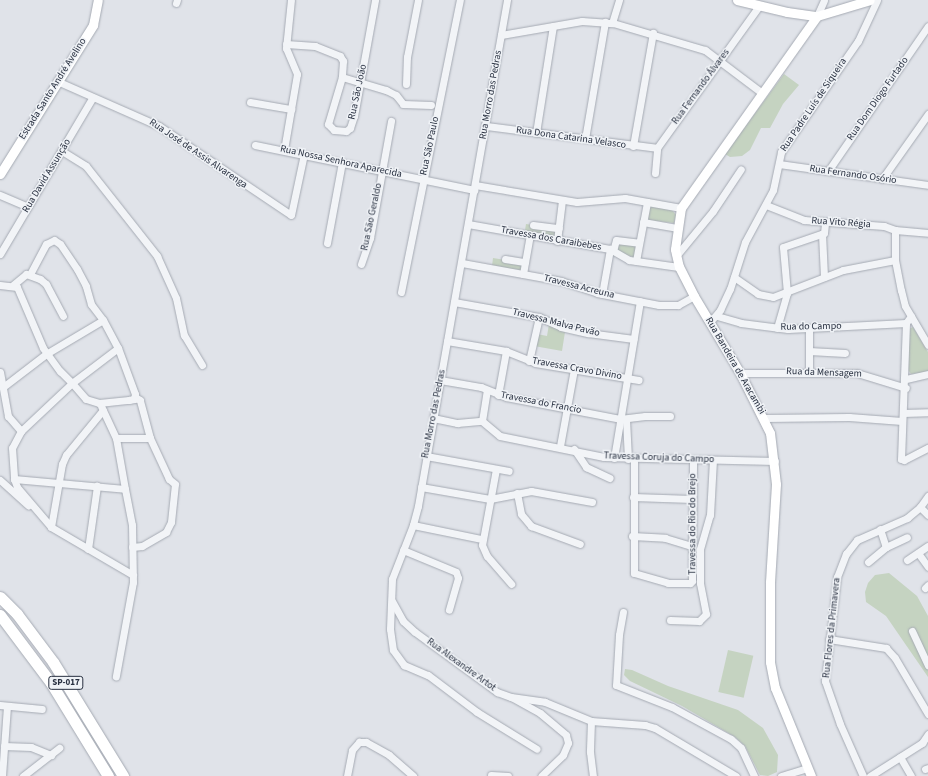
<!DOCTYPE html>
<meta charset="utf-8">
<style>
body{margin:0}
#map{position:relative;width:928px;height:776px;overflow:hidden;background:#e0e3e9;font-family:"Source Sans 3",sans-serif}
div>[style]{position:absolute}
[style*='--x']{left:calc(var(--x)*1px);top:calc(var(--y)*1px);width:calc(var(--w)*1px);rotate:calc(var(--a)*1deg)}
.green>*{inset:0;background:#c5d3c1;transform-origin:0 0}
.roads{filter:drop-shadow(0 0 1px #a5aab3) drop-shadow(0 0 1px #a5aab3)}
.minor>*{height:7px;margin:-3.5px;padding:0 3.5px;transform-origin:3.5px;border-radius:3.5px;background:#f2f4f7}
.major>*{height:9px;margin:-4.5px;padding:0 4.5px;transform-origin:4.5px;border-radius:4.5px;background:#fff}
.highway>*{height:11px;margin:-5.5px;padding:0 5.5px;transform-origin:5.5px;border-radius:5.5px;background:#fff}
span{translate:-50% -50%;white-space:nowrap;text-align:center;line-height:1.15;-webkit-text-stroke:3px #eff2f6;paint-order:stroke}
.shield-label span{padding:1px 3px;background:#eff2f6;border:1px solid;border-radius:3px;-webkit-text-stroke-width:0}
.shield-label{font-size:9px;color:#283040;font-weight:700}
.street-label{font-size:10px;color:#283040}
</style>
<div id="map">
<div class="green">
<div style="clip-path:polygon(784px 74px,799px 85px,783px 104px,770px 128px,761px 128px,750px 150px,742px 156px,730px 157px,725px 154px)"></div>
<div style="clip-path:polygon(648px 205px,672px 210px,676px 215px,674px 223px,647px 220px)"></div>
<div style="left:526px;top:224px;width:31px;height:8px;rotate:9deg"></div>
<div style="clip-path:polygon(617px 242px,637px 245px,636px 258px,617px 252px)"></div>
<div style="clip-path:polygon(493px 258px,525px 263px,523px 272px,492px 266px)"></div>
<div style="clip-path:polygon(549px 324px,565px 332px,562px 351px,534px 346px,537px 334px,547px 336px)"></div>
<div style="clip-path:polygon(913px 327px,928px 352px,928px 372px,911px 374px,908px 370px,909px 329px)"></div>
<div style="clip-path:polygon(889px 573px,917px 596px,928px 616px,928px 677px,886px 616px,866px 602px,865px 592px,868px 583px,875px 575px)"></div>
<div style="left:728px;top:650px;width:26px;height:43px;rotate:13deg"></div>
<div style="clip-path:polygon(625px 669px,632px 670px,668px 686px,738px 710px,763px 728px,778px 755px,777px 772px,768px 776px,760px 775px,745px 746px,735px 737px,682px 706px,630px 681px,624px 675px)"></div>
</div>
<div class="roads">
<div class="minor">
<div style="--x:507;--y:0;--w:514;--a:99.98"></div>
<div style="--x:418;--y:506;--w:20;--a:105"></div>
<div style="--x:413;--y:525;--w:58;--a:111.3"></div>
<div style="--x:392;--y:579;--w:50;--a:92.3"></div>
<div style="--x:390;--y:629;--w:21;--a:82"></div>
<div style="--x:393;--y:650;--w:19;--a:54"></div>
<div style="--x:404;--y:665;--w:26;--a:23"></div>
<div style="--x:428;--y:675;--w:61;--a:37.1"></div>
<div style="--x:477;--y:712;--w:70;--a:31.7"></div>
<div style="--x:176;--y:3;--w:3;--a:-72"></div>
<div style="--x:817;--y:16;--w:17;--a:-66"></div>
<div style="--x:612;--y:23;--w:24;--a:-73"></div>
<div style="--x:501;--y:35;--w:82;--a:-9.8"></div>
<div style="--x:582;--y:21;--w:31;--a:4"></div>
<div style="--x:613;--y:23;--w:96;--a:16.4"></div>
<div style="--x:705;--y:50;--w:71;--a:37"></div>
<div style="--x:286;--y:44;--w:29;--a:4"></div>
<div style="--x:315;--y:46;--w:27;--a:22"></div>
<div style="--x:340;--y:56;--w:6;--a:59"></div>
<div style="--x:343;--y:61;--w:16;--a:94"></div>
<div style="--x:342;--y:77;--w:49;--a:106.6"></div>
<div style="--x:328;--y:124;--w:8;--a:45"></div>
<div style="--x:334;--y:130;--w:12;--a:5"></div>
<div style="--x:346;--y:131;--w:5;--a:-37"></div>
<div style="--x:350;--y:128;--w:13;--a:-72"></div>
<div style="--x:354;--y:116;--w:118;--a:-79.7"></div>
<div style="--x:342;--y:77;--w:46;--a:16.5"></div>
<div style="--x:386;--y:90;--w:11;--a:27"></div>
<div style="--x:396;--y:95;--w:11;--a:52"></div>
<div style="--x:403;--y:104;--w:28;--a:2"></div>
<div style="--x:57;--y:81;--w:111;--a:23.8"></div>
<div style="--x:159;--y:126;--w:159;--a:34"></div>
<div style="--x:406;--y:84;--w:27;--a:-88"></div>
<div style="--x:407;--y:57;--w:58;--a:-79.1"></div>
<div style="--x:250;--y:102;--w:42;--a:9.7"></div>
<div style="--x:486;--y:126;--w:172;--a:7.3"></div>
<div style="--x:536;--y:133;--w:108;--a:-81"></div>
<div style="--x:585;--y:139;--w:119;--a:-80.3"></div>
<div style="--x:255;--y:145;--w:224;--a:11.6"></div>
<div style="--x:633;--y:146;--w:115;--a:-80"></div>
<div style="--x:284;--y:150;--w:77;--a:-80.3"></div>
<div style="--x:297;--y:74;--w:28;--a:-113"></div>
<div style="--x:286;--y:48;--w:48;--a:-84.1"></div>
<div style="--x:62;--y:151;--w:28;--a:32"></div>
<div style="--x:86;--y:166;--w:115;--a:51.7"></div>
<div style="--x:157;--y:256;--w:46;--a:65.7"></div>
<div style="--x:176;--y:298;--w:38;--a:78"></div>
<div style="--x:184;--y:335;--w:35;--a:59"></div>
<div style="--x:779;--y:164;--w:150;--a:8"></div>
<div style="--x:828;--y:171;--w:176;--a:-55.4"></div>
<div style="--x:655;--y:173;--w:25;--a:-85"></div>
<div style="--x:657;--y:148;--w:175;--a:-54.3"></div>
<div style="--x:882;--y:179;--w:80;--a:-54.7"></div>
<div style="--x:475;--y:185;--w:103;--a:9.5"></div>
<div style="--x:577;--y:202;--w:48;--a:-4.8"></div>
<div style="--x:625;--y:198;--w:57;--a:10.1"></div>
<div style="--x:0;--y:195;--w:30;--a:23"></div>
<div style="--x:766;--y:205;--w:41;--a:21.5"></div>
<div style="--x:804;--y:220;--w:80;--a:4.3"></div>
<div style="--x:884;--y:226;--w:12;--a:20"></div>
<div style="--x:895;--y:230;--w:33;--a:5"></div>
<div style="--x:291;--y:215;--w:62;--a:-78"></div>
<div style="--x:643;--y:222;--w:34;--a:10"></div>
<div style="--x:468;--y:224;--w:144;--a:10"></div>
<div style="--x:610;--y:249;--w:22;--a:30"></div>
<div style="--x:629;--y:260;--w:50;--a:8"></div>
<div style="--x:533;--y:225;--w:26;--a:7"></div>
<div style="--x:895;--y:230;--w:30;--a:90"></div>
<div style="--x:895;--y:260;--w:31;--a:79"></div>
<div style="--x:901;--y:290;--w:16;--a:76"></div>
<div style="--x:905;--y:306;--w:45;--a:59.5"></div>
<div style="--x:822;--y:234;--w:43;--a:87.3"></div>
<div style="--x:557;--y:241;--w:41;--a:-83"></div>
<div style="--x:327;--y:243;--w:82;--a:-79.5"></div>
<div style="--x:613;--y:251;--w:11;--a:-75"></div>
<div style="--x:616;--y:240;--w:23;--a:7"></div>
<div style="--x:0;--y:254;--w:182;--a:-59.4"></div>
<div style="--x:676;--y:256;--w:58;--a:-50.6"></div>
<div style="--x:713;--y:211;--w:50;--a:-56.3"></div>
<div style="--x:505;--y:259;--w:20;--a:9"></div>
<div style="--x:636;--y:261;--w:60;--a:-79.4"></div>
<div style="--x:462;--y:263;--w:101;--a:10.3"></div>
<div style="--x:561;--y:281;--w:38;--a:18"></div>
<div style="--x:597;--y:293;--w:63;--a:11"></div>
<div style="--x:659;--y:305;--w:19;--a:0"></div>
<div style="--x:678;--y:305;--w:18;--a:-29"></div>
<div style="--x:361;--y:264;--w:28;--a:-71"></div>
<div style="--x:370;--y:238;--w:119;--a:-79.8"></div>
<div style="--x:523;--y:274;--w:39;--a:-80"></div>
<div style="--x:734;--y:277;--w:29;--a:35"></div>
<div style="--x:758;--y:294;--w:15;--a:11"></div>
<div style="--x:773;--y:297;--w:75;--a:-21.1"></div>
<div style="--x:843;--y:270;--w:53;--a:-10.9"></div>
<div style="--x:0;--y:285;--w:17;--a:7"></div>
<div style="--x:17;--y:287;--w:66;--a:66.9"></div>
<div style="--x:43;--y:348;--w:29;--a:54"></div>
<div style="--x:60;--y:371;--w:17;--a:45"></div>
<div style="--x:72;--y:383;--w:21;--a:49"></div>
<div style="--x:86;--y:399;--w:14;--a:17"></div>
<div style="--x:99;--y:403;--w:30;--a:-6"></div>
<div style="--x:129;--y:400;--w:5;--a:-11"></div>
<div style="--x:134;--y:399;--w:5;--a:-79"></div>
<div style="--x:135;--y:394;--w:49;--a:-110.3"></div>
<div style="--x:118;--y:348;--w:58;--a:142.7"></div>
<div style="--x:72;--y:383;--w:70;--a:136.7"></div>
<div style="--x:13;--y:285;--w:17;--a:-40"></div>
<div style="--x:26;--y:274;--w:15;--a:20"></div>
<div style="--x:40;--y:279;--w:8;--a:40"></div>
<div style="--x:46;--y:284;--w:36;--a:62"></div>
<div style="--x:401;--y:292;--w:298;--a:-78.6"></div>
<div style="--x:602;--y:294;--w:46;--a:-79.9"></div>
<div style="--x:454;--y:302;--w:86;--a:10"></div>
<div style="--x:539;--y:317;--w:24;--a:24"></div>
<div style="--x:561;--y:327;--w:28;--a:13"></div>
<div style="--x:588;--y:333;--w:46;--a:7.4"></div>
<div style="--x:717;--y:316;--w:25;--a:16"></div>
<div style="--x:741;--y:323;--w:47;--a:7.3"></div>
<div style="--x:788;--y:329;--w:118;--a:-2.9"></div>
<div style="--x:911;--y:316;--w:9;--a:126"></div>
<div style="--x:906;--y:323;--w:136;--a:92.1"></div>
<div style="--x:901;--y:459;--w:3;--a:18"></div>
<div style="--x:904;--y:460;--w:27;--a:-27"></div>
<div style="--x:103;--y:320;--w:32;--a:62"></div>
<div style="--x:710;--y:322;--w:16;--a:-50"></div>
<div style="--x:720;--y:310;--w:23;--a:-65"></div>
<div style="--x:730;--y:289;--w:49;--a:-72.3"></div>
<div style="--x:745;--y:242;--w:59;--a:-61.7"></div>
<div style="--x:773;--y:190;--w:39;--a:-78"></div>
<div style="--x:781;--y:152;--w:135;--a:-55.3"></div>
<div style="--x:858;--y:41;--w:45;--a:-65.1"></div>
<div style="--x:777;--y:328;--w:36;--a:-74"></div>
<div style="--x:787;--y:293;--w:46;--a:-95"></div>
<div style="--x:783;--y:247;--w:43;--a:-18.9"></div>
<div style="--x:824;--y:233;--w:10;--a:-84"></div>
<div style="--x:447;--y:341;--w:60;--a:9.6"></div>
<div style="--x:506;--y:351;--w:31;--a:22"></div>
<div style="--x:535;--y:363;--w:105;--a:9.3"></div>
<div style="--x:809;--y:351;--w:36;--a:3"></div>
<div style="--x:529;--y:361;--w:45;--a:-77.2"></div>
<div style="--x:809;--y:371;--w:42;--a:-90"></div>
<div style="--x:0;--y:372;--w:45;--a:79.7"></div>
<div style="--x:8;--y:416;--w:20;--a:49"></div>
<div style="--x:21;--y:431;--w:19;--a:118"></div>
<div style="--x:12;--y:448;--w:31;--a:86"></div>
<div style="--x:14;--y:479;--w:111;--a:5.1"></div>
<div style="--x:125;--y:489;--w:37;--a:79"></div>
<div style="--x:132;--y:525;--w:57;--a:89"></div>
<div style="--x:133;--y:582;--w:96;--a:100.3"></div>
<div style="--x:740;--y:373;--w:117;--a:0"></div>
<div style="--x:857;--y:373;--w:51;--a:17"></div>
<div style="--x:906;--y:379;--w:23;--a:-13"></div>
<div style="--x:440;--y:380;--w:42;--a:9.7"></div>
<div style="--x:481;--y:387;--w:27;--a:22"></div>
<div style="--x:506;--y:397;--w:116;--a:10.9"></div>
<div style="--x:620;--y:419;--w:25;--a:-7"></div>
<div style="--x:645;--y:416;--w:25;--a:0"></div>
<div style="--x:3;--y:387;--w:54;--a:-37.5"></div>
<div style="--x:46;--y:354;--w:66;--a:-30.8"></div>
<div style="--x:103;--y:320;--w:20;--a:-127"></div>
<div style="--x:91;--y:304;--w:19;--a:-106"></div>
<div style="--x:86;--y:286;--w:19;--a:-118"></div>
<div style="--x:77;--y:269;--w:30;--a:-124"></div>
<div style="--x:60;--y:244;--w:7;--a:-146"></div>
<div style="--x:54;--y:240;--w:9;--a:153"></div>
<div style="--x:46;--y:244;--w:34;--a:118"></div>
<div style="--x:498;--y:395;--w:45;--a:-79.7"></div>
<div style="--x:101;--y:406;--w:35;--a:65"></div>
<div style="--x:116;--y:438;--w:52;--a:80"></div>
<div style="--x:903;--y:413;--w:25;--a:-2"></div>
<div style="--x:433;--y:418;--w:25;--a:12"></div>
<div style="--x:457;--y:423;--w:25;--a:-5"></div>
<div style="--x:482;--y:421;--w:23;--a:40"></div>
<div style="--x:500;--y:436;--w:106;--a:11.4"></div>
<div style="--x:604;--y:457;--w:171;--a:1.3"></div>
<div style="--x:765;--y:418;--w:84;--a:-0.7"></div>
<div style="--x:849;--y:417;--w:53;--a:4.3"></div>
<div style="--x:626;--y:419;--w:40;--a:87.1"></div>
<div style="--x:482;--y:421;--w:31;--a:-81"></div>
<div style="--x:116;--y:438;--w:34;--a:0"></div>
<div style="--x:150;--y:438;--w:39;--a:-105"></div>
<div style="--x:140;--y:400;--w:6;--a:-149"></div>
<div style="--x:560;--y:446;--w:78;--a:-79.7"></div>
<div style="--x:574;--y:449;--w:22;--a:56"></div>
<div style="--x:586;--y:467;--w:26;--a:25"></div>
<div style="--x:426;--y:456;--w:84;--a:10.2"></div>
<div style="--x:614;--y:458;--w:159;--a:-80.6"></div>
<div style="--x:634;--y:459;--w:114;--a:90"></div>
<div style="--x:634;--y:573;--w:35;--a:16"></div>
<div style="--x:668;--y:583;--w:22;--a:0"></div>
<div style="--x:690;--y:583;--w:3;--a:-45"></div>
<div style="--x:692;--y:581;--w:122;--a:-89.5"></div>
<div style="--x:496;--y:469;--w:77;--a:100.4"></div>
<div style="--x:482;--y:545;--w:12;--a:66"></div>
<div style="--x:487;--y:556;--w:37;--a:49"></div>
<div style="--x:14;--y:479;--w:9;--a:69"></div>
<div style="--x:17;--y:487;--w:52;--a:49.6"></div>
<div style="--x:51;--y:527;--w:95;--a:30.3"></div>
<div style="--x:0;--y:480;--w:38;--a:42"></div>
<div style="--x:421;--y:487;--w:70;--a:9.9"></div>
<div style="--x:490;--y:499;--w:42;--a:-11"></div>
<div style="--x:531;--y:491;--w:62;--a:10.2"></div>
<div style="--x:517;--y:493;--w:21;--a:79"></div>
<div style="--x:521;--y:514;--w:16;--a:50"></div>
<div style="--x:531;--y:526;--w:52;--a:20.2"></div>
<div style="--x:633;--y:497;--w:59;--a:1.9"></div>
<div style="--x:920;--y:507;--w:11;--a:45"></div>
<div style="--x:413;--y:525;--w:69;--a:11.6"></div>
<div style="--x:51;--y:527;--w:64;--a:-80.1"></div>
<div style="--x:62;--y:464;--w:10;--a:-66"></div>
<div style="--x:66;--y:455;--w:58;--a:-50.6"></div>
<div style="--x:880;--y:529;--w:19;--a:72"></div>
<div style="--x:886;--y:547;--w:23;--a:-25"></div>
<div style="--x:632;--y:536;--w:33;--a:3"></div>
<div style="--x:665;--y:538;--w:28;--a:17"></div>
<div style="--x:132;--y:547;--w:10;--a:-6"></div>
<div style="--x:142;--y:546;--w:28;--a:-30"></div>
<div style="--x:166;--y:532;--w:11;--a:-63"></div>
<div style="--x:171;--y:522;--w:38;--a:-84"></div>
<div style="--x:175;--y:484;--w:8;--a:-140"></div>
<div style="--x:169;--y:479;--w:45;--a:-114.9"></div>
<div style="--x:88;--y:549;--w:64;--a:-81.9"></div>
<div style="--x:403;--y:550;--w:57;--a:22.5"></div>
<div style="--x:456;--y:572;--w:6;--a:72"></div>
<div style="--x:458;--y:578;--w:33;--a:106"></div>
<div style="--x:918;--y:553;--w:17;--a:54"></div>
<div style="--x:907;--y:560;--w:25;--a:-34"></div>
<div style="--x:868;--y:562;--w:23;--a:-40"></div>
<div style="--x:925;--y:588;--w:4;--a:-45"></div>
<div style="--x:392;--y:601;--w:23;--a:61"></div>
<div style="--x:403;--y:621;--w:16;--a:43"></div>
<div style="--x:415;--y:632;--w:102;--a:36.2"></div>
<div style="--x:497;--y:692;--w:15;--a:20"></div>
<div style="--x:511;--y:697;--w:34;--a:8"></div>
<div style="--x:545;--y:702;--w:50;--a:22.4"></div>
<div style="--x:591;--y:721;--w:54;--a:4.2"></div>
<div style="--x:645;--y:725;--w:10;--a:17"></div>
<div style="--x:655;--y:728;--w:94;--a:30.7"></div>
<div style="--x:623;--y:612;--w:23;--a:100"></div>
<div style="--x:619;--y:635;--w:50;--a:93.4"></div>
<div style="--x:616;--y:685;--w:60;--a:21.4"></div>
<div style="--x:672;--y:707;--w:67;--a:28.5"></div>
<div style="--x:731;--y:739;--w:13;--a:42"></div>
<div style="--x:741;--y:748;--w:31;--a:65"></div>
<div style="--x:670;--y:620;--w:29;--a:2"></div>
<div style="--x:699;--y:621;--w:10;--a:-45"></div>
<div style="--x:706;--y:614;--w:32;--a:-101"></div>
<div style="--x:700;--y:583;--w:34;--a:-90"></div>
<div style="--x:700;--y:549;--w:35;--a:-74"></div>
<div style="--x:710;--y:515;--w:55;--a:-86.9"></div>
<div style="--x:912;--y:631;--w:38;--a:65"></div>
<div style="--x:829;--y:639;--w:58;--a:9"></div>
<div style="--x:886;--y:648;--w:13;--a:48"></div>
<div style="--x:895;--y:658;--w:65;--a:59.5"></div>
<div style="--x:513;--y:698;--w:31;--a:29"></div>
<div style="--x:540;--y:713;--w:34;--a:40"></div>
<div style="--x:566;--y:735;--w:8;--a:76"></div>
<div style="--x:568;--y:743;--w:13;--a:113"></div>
<div style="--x:563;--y:755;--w:30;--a:136"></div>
<div style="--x:0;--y:705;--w:42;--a:5.4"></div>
<div style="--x:591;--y:721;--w:31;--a:92"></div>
<div style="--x:590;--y:752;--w:24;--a:83"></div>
<div style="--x:4;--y:746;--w:27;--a:2"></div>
<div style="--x:31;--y:747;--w:22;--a:22"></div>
<div style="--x:900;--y:757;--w:22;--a:60"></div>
<div style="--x:925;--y:769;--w:3;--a:-18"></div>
<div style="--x:491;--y:775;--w:17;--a:3"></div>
<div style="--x:2;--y:776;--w:70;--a:-85.9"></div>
<div style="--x:23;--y:776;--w:46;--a:-37.9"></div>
<div style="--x:347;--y:776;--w:26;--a:-79"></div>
<div style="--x:352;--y:750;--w:11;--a:-49"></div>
<div style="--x:359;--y:742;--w:7;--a:0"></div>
<div style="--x:366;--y:742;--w:26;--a:29"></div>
<div style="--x:389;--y:755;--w:32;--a:41"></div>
<div style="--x:781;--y:776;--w:28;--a:-17"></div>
<div style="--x:863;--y:776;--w:57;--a:-113.9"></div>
<div style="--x:840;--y:724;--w:46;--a:-109.2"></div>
<div style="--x:825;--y:681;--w:105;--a:-83.4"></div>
<div style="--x:837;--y:577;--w:25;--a:-69"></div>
<div style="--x:846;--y:554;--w:18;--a:-52"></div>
<div style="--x:857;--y:540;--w:55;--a:-23.7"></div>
<div style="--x:907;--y:518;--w:17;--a:-40"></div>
<div style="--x:920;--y:507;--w:14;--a:-54"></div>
<div style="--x:870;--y:776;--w:62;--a:-32.4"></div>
<div style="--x:922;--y:743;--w:11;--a:-56"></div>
</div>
<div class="major">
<div style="--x:737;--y:0;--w:51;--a:13.5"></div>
<div style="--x:787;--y:12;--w:30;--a:8"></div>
<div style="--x:817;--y:16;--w:55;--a:-16.8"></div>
<div style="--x:0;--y:174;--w:176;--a:-58"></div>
<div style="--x:93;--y:25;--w:25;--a:-79"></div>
<div style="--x:811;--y:776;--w:95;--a:-112.2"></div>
<div style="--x:775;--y:688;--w:26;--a:-101"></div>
<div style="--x:770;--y:662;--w:80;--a:-90"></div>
<div style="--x:770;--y:582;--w:98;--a:-86.5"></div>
<div style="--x:776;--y:484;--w:51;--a:-96.7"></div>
<div style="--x:770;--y:433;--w:67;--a:-116.6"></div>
<div style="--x:740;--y:373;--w:90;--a:-120.9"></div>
<div style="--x:694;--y:296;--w:33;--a:-117"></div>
<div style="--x:679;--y:267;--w:18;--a:-103"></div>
<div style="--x:675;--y:249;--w:41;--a:-81.7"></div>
<div style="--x:681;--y:208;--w:235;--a:-54.7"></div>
</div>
<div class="highway">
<div style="--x:0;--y:597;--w:24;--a:45"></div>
<div style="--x:17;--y:614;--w:60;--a:53.1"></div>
<div style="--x:53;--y:662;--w:134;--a:58.4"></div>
<div style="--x:0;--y:615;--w:85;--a:53.1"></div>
<div style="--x:51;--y:683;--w:109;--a:58.5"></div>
</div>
</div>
<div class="shield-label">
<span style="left:66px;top:683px">SP-017</span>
</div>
<div class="street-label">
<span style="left:701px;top:87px;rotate:-54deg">Rua Fernando Álvares</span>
<span style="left:53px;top:89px;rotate:-58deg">Estrada Santo André Avelino</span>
<span style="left:358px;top:92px;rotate:-78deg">Rua São João</span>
<span style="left:491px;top:95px;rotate:-80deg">Rua Morro das Pedras</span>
<span style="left:878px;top:99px;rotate:-55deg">Rua Dom Diogo Furtado</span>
<span style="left:814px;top:105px;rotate:-56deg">Rua Padre Luís de Siqueira</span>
<span style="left:571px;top:138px;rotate:8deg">Rua Dona Catarina Velasco</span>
<span style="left:430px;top:146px;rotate:-78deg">Rua São Paulo</span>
<span style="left:198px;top:154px;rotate:34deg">Rua José de Assis Alvarenga</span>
<span style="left:341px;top:162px;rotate:12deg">Rua Nossa Senhora Aparecida</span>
<span style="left:853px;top:175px;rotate:8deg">Rua Fernando Osório</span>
<span style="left:47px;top:176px;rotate:-59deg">Rua David Assunção</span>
<span style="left:372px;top:217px;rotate:-78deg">Rua São Geraldo</span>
<span style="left:841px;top:223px;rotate:4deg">Rua Vito Régia</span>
<span style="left:551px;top:239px;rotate:10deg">Travessa dos Caraibebes</span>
<span style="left:579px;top:287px;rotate:14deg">Travessa Acreuna</span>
<span style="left:556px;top:323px;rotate:14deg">Travessa Malva Pavão</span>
<span style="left:811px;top:327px;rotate:-1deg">Rua do Campo</span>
<span style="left:735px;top:366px;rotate:60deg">Rua Bandeira de Aracambi</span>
<span style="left:577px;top:369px;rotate:10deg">Travessa Cravo Divino</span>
<span style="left:824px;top:373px;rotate:2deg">Rua da Mensagem</span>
<span style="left:541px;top:403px;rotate:11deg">Travessa do Francio</span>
<span style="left:434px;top:414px;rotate:-79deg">Rua Morro das Pedras</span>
<span style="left:659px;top:458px;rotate:2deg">Travessa Coruja do Campo</span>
<span style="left:693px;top:524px;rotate:-90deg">Travessa do Rio do Brejo</span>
<span style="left:832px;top:628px;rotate:-84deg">Rua Flores da Primavera</span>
<span style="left:461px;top:665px;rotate:36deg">Rua Alexandre Artot</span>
</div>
</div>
